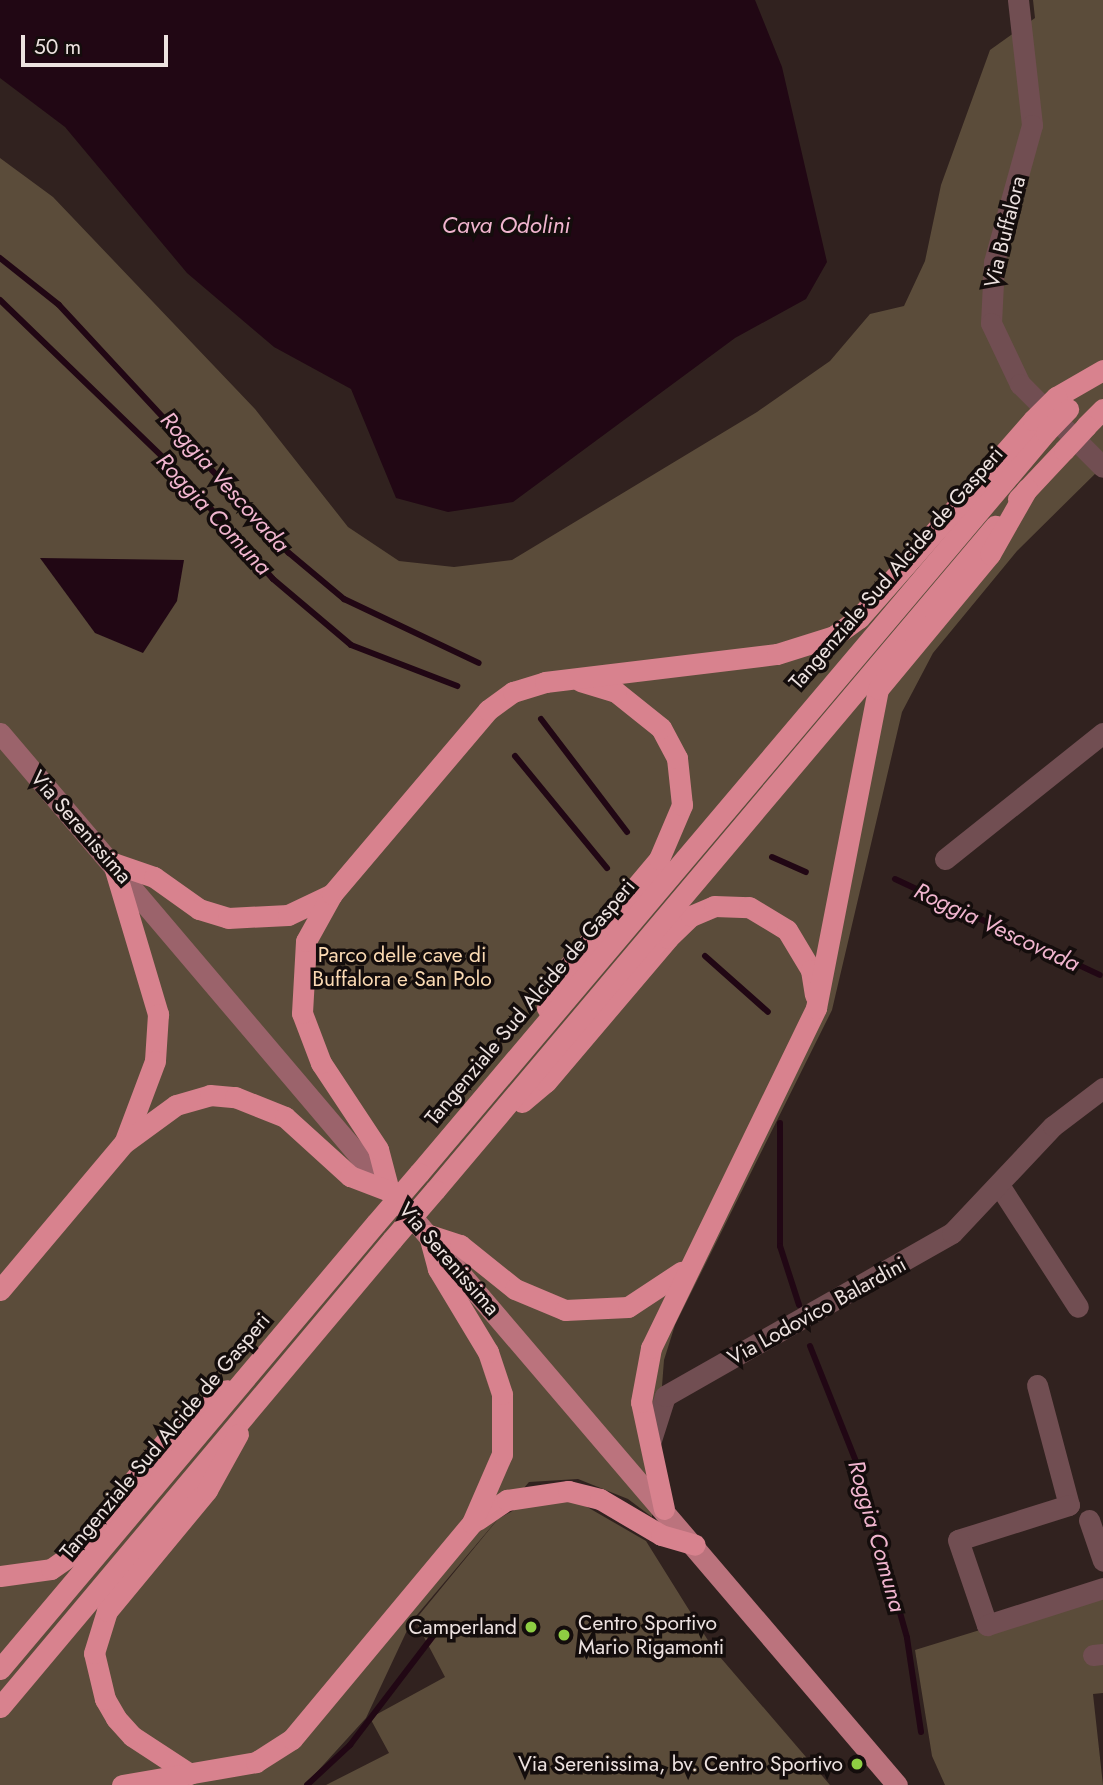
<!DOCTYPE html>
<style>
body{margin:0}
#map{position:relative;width:1103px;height:1785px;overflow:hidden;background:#31221f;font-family:Jost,sans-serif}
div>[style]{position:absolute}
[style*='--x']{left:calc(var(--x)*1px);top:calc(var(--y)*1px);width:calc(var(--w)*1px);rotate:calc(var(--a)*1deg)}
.green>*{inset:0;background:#5b4c3a}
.water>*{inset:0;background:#210714}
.stream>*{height:6px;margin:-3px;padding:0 3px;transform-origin:3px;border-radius:3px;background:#210714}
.street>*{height:21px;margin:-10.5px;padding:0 10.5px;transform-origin:10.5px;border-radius:10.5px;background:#714e52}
.secondary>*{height:21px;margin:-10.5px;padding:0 10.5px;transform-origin:10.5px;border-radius:10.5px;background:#9b636b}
.primary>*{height:21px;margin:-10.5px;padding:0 10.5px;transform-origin:10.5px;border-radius:10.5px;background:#bb737d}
.highway>*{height:21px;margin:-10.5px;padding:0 10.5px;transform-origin:10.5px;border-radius:10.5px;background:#d8828e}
.highway-bridge>*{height:21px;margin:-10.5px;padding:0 10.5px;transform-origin:10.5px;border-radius:10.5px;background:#d8828e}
.dots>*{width:19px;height:19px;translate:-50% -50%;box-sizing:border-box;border:4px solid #140d0c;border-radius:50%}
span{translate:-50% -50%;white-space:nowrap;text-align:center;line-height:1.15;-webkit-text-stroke:7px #140d0c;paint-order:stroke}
.street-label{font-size:21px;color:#ede2e0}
.park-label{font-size:21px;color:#fbdab3}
.poi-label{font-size:21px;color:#ede2e0}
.left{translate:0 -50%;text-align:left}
.right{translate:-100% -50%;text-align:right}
.water-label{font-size:23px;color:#f1b5cf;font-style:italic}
.scale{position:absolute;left:21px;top:35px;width:147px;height:32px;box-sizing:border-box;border:4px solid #ede2e0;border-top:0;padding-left:9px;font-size:21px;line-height:24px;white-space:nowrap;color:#ede2e0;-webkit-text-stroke:5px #140d0c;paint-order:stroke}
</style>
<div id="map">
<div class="green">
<div style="clip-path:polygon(1033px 0,1103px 0,1103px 466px,1017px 551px,933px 653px,902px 712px,832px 1010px,675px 1325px,664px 1360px,652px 1517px,628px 1499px,578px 1479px,529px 1482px,411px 1622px,366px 1718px,305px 1785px,0 1785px,0 158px,53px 197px,255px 409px,348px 527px,399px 561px,454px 567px,512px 560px,757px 412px,830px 361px,870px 314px,904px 306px,925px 261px,941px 185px,990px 50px,1035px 18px)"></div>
<div style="clip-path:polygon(558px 1500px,582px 1504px,646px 1541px,714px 1650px,830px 1785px,326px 1785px,389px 1753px,370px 1718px,445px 1677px,415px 1620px,498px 1519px,530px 1501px)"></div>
<div style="clip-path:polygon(1103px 1592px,1103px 1693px,1093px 1694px,1103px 1785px,945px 1785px,932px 1756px,915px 1650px)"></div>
</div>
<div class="water">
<div style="clip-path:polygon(0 0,755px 0,782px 67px,827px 262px,806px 299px,735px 338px,513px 502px,448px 512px,396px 498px,351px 389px,274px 347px,187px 273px,65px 127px,0 78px)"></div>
<div style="clip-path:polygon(40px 558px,184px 560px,177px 601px,143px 653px,95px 633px)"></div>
</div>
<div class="stream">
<div style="--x:0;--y:258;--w:75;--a:38.5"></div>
<div style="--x:59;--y:305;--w:338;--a:47.2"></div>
<div style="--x:289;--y:553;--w:72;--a:39.9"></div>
<div style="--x:344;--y:599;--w:149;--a:25.4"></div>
<div style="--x:0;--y:300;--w:250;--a:44"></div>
<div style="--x:180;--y:474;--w:140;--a:48.5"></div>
<div style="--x:273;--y:579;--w:102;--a:40.2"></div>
<div style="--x:351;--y:645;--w:114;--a:21.1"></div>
<div style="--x:541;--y:719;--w:142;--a:52.7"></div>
<div style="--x:515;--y:756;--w:145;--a:50.6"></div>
<div style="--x:772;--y:857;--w:37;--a:24"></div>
<div style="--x:895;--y:879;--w:226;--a:25.1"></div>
<div style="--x:705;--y:956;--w:84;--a:41.6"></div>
<div style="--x:780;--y:1123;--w:123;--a:90"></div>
<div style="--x:780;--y:1246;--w:62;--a:72.1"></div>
<div style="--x:810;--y:1346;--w:138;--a:68.3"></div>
<div style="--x:861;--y:1474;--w:170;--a:74.3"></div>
<div style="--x:907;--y:1638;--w:95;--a:81.5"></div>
<div style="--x:307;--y:1785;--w:59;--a:-42.9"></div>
<div style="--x:350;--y:1745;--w:147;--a:-52.7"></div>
</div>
<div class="street">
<div style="--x:1018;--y:0;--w:126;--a:83.6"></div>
<div style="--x:1032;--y:125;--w:142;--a:105.5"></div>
<div style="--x:994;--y:262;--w:61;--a:92.8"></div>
<div style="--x:991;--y:323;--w:68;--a:64.6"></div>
<div style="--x:1020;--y:384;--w:117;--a:45"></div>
<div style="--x:945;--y:859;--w:202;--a:-38.6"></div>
<div style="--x:999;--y:1185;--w:145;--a:57.1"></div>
<div style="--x:1037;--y:1385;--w:124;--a:75.1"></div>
<div style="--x:1069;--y:1505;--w:116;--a:162.5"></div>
<div style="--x:958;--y:1540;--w:90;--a:71.2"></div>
<div style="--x:987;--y:1625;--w:122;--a:-17.7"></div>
<div style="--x:650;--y:1443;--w:49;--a:-72.3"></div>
<div style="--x:665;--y:1396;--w:330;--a:-29.6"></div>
<div style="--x:952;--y:1233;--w:147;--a:-46.7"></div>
<div style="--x:1053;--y:1126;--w:63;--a:-37.2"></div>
<div style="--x:1089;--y:1520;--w:43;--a:71.1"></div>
<div style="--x:1093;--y:1655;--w:10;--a:-6"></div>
</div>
<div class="secondary">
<div style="--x:0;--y:733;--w:601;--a:49.66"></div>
</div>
<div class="primary">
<div style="--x:400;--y:1203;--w:765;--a:49.5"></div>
</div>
<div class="highway">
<div style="--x:1056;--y:397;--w:54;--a:-29.9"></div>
<div style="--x:1086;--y:426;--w:24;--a:-45"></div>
<div style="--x:1018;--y:499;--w:67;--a:-46.8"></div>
<div style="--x:113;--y:863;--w:158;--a:73.4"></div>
<div style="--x:158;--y:1014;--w:47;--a:93.7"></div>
<div style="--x:155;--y:1061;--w:85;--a:110.6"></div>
<div style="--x:113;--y:863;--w:43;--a:18.9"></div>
<div style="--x:154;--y:877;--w:55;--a:35.4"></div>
<div style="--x:199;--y:909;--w:30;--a:17"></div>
<div style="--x:228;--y:918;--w:60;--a:-2.9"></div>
<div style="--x:288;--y:915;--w:49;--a:-25.5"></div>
<div style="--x:547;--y:1008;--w:40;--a:-65"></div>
<div style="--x:564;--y:972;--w:148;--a:-49.9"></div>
<div style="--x:659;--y:859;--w:59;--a:-66.9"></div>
<div style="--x:682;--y:805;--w:47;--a:-96.1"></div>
<div style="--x:677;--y:758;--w:34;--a:-118"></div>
<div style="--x:661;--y:728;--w:58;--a:-141.3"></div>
<div style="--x:616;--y:692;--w:37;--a:-163"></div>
<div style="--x:522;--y:1102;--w:31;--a:-40"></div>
<div style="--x:546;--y:1082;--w:189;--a:-49.7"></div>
<div style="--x:668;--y:938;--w:32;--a:-44"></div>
<div style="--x:691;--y:916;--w:25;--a:-23"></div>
<div style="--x:714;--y:906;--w:35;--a:2"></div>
<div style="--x:749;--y:907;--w:44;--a:31.2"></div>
<div style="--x:787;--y:930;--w:47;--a:59"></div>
<div style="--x:811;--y:970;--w:25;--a:81"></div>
<div style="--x:419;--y:1173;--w:971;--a:-49.76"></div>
<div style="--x:435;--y:1190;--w:869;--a:-49.86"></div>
<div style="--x:389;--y:1191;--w:43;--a:-104.7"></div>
<div style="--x:378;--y:1149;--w:103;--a:-123.5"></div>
<div style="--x:321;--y:1063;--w:53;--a:-110.8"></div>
<div style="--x:302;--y:1013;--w:72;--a:-86.8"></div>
<div style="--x:306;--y:941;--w:54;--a:-61"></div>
<div style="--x:332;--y:894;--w:241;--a:-49.7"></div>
<div style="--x:488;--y:710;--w:31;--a:-36"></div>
<div style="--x:513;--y:692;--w:34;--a:-17"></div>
<div style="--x:545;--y:682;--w:234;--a:-6.9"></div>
<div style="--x:777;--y:654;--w:60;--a:-17.5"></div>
<div style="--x:834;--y:636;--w:31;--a:-36"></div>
<div style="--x:859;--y:618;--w:264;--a:-48.7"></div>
<div style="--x:429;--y:1235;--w:33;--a:18"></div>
<div style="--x:460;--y:1245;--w:70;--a:38.7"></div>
<div style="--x:515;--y:1289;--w:54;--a:22.8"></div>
<div style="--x:565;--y:1310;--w:63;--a:-2.7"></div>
<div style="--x:628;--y:1307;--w:64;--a:-33.4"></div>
<div style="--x:0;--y:1290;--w:192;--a:-49.9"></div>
<div style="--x:124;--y:1143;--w:64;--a:-36.2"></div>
<div style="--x:176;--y:1105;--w:35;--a:-16"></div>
<div style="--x:210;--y:1095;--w:25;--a:5"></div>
<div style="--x:235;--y:1097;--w:54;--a:21.8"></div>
<div style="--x:285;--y:1117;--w:88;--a:42.2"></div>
<div style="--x:350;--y:1176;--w:42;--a:21"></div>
<div style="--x:664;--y:1509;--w:109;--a:-102.1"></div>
<div style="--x:641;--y:1402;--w:55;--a:-79.5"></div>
<div style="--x:651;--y:1348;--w:378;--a:-64.1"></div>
<div style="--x:816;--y:1008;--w:325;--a:-79"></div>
<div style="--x:878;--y:689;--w:175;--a:-50.3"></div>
<div style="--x:990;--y:554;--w:75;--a:-60.4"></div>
<div style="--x:477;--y:1520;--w:36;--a:-34"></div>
<div style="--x:507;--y:1500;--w:62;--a:-8.4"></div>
<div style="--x:568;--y:1491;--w:33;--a:14"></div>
<div style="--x:600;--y:1499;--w:71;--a:30.5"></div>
<div style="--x:661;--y:1535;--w:35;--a:16"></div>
<div style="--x:0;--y:1576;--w:51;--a:-7.8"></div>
<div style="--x:51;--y:1569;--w:29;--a:-35"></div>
<div style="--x:75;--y:1552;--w:150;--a:-50.7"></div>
<div style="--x:170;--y:1436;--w:73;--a:-38.9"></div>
<div style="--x:0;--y:1669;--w:583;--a:-49.87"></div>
<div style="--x:0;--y:1707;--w:610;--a:-49.99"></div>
<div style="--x:190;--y:1774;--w:69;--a:-146.8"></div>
<div style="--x:132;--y:1736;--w:24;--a:-132"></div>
<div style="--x:116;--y:1718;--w:22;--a:-120"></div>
<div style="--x:105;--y:1699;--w:47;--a:-103.4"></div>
<div style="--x:94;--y:1653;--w:44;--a:-72.8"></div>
<div style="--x:107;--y:1611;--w:157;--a:-50.4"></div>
<div style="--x:207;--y:1490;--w:64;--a:-61"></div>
<div style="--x:122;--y:1785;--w:136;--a:-9.7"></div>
<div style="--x:256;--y:1762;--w:43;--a:-32.6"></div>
<div style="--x:292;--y:1739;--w:281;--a:-50.2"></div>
<div style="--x:472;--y:1523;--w:75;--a:-66.5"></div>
<div style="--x:502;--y:1454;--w:60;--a:-90"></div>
<div style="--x:502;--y:1394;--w:44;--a:-108.4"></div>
<div style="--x:488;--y:1352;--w:97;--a:-121.1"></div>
<div style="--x:438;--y:1269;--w:35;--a:-105"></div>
</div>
<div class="highway-bridge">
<div style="--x:1033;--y:420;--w:33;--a:-45"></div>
<div style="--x:1046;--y:432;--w:32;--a:-46"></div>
<div style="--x:1064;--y:450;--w:33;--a:-47"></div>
<div style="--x:376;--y:1223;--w:66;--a:-49.3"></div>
<div style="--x:392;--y:1240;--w:66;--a:-49.3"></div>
</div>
<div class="dots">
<div style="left:531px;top:1627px;background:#8ece43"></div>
<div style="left:564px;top:1635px;background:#8ece43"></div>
<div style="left:857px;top:1764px;background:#8ece43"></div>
</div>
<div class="street-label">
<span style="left:1005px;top:232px;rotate:-76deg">Via Buffalora</span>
<span style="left:896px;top:568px;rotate:-49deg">Tangenziale Sud Alcide de Gasperi</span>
<span style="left:81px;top:827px;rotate:49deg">Via Serenissima</span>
<span style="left:530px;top:1002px;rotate:-50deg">Tangenziale Sud Alcide de Gasperi</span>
<span style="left:449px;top:1259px;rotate:49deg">Via Serenissima</span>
<span style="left:817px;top:1311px;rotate:-29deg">Via Lodovico Balardini</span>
<span style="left:165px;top:1436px;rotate:-50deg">Tangenziale Sud Alcide de Gasperi</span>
</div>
<div class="park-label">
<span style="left:402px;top:967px">Parco delle cave di<br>Buffalora e San Polo</span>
</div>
<div class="poi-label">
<span class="left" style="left:578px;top:1635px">Centro Sportivo<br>Mario Rigamonti</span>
<span class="right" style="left:517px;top:1627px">Camperland</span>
<span class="right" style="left:843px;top:1764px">Via Serenissima, bv. Centro Sportivo</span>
</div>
<div class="water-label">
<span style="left:506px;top:225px">Cava Odolini</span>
<span style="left:225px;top:482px;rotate:48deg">Roggia Vescovada</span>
<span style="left:214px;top:514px;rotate:47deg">Roggia Comuna</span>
<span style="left:997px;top:927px;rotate:25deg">Roggia Vescovada</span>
<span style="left:877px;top:1536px;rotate:74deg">Roggia Comuna</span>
</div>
<div class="scale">50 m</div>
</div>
